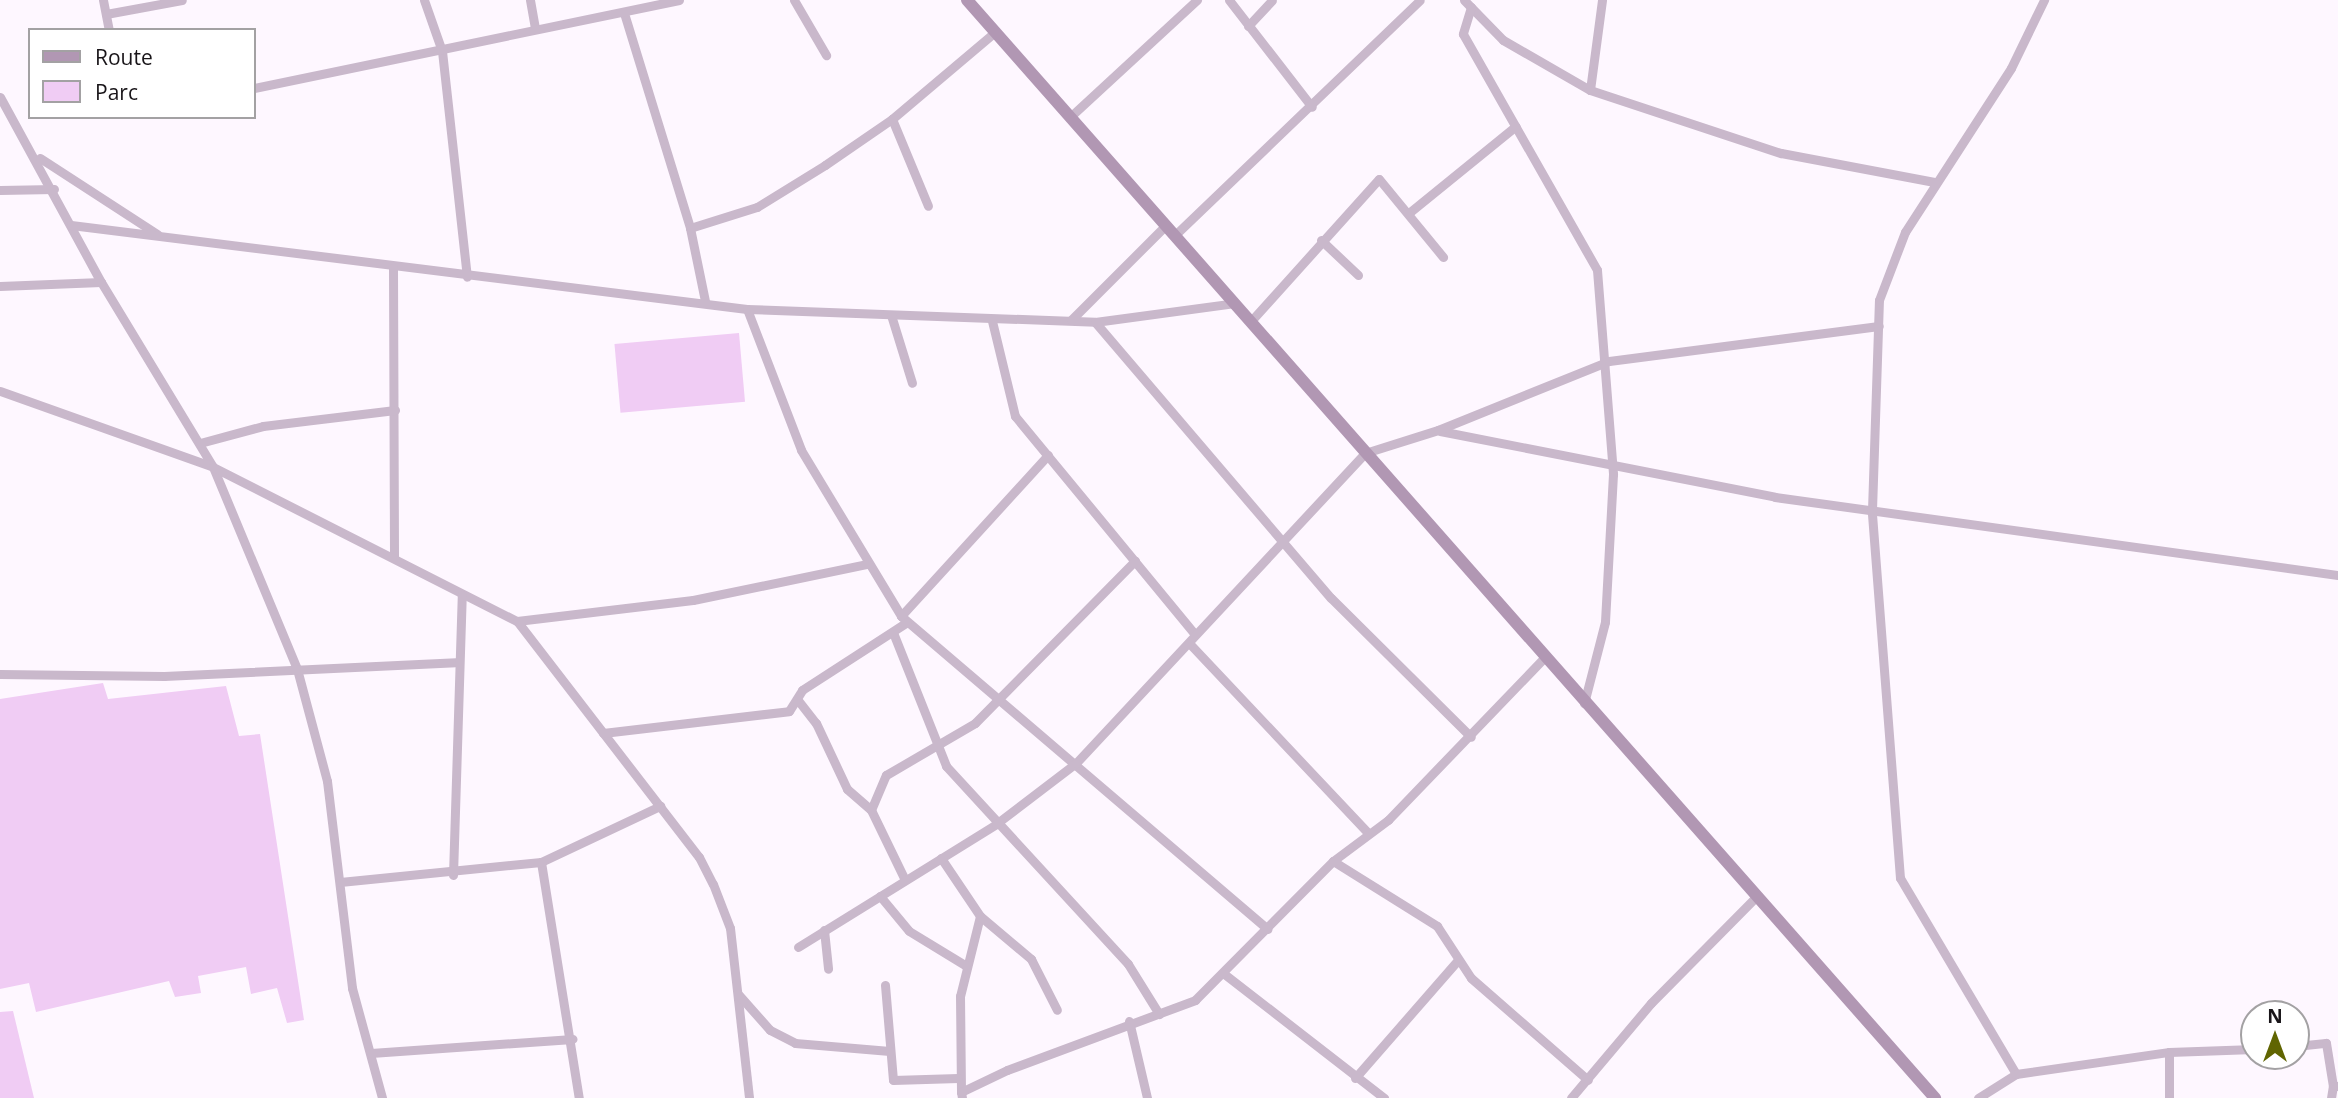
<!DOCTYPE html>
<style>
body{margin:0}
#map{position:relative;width:2338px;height:1098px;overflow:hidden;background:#fef7ff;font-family:"Open Sans",sans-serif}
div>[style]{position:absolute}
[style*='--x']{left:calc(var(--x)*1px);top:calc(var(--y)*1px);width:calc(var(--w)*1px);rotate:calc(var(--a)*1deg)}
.green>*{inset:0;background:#f0ccf4;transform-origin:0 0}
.minor>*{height:9px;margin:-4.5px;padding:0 4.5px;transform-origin:4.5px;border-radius:4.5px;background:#c9b8cb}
.secondary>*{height:12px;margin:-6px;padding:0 6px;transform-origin:6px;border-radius:6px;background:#b197b3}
span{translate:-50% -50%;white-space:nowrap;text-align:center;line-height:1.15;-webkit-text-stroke:7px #fff;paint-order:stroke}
.legend{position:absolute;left:28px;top:28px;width:228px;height:91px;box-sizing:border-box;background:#fff;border:2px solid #a3a1a3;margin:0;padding:9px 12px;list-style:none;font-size:21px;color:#191519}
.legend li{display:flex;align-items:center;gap:14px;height:35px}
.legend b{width:35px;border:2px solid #a3a1a3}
.north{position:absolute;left:2240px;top:1000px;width:70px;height:70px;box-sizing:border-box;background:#fff;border:2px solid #a3a1a3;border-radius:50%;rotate:0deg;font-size:19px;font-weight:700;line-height:28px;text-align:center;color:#191519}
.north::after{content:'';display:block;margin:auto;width:24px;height:32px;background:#606501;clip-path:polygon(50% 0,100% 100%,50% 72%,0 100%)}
</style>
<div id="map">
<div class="green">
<div style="left:739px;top:333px;width:69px;height:125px;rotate:85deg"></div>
<div style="clip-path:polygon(103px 683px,108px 699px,226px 686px,239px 736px,260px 734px,304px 1020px,287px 1023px,277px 988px,251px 994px,246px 967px,198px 976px,201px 993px,175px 997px,169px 981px,36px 1012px,29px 983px,0 989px,0 699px)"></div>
<div style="clip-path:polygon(13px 1011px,34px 1098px,0 1098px,0 1012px)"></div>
</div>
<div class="minor">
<div style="--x:103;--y:0;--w:31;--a:79"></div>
<div style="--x:424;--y:0;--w:54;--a:70.6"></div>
<div style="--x:442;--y:51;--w:227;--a:83.7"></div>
<div style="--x:530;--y:0;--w:28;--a:80"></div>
<div style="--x:794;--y:0;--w:64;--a:59.8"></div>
<div style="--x:1229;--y:0;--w:135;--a:52.2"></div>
<div style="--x:1464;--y:0;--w:56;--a:45.7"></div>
<div style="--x:1503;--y:40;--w:100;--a:29.9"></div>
<div style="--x:1590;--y:90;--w:201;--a:18.3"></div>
<div style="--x:1781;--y:153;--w:156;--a:10.7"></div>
<div style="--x:1471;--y:7;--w:28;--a:107"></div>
<div style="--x:1463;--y:34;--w:271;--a:60.4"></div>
<div style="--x:1597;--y:270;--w:205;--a:85.5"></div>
<div style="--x:1613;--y:474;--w:148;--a:93.1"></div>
<div style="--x:1605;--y:622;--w:84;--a:104.5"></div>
<div style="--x:624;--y:13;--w:225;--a:72.9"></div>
<div style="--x:690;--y:228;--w:75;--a:78.4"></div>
<div style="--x:106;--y:14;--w:77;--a:-10.4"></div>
<div style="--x:1248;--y:26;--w:35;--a:-47"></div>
<div style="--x:254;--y:88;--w:434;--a:-11.7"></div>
<div style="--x:1590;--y:90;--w:91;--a:-82.4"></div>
<div style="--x:0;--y:97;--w:211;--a:61.4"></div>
<div style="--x:101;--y:282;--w:216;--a:58.8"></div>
<div style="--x:213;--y:467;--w:219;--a:67.4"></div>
<div style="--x:297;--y:669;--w:116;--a:75"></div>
<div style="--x:327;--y:781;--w:209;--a:83.1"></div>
<div style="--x:352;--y:988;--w:114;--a:74.7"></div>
<div style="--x:1070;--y:117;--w:173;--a:-42.7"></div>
<div style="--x:892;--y:119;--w:94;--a:67.5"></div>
<div style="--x:40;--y:158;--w:140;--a:33"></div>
<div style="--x:0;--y:190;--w:54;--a:-1.1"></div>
<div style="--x:1410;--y:212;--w:136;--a:-39.1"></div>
<div style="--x:71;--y:225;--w:681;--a:7.08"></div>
<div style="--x:747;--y:309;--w:348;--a:2.1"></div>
<div style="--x:1095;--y:322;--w:141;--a:-7.7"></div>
<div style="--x:690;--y:228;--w:70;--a:-17.4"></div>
<div style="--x:757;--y:207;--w:80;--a:-31.7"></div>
<div style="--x:825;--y:165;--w:81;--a:-34.5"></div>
<div style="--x:892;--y:119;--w:135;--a:-40.2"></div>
<div style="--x:1175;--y:235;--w:339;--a:-43.8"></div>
<div style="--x:1321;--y:240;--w:51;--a:43.4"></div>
<div style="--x:393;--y:268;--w:290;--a:89.8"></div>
<div style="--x:0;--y:286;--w:101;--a:-2.3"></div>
<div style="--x:747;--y:309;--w:151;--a:69"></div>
<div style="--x:801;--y:450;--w:194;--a:58.9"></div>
<div style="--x:901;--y:616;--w:482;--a:40.5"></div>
<div style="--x:891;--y:315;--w:71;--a:72.8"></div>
<div style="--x:1071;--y:320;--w:134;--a:-45"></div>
<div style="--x:992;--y:321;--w:98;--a:76.4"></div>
<div style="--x:1015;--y:416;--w:281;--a:50.5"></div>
<div style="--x:1251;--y:321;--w:191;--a:-48"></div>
<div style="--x:1379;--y:179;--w:101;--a:50.6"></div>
<div style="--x:1095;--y:322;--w:363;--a:49.5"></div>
<div style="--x:1331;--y:598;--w:197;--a:44.8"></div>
<div style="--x:0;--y:391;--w:226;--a:19.6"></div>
<div style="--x:213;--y:467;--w:341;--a:26.9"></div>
<div style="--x:517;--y:621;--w:298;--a:52.4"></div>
<div style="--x:699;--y:857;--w:30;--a:63"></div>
<div style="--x:713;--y:884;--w:47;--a:68.9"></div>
<div style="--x:730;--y:928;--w:171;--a:83.6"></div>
<div style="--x:1440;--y:431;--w:341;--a:11.1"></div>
<div style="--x:1775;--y:497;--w:568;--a:7.89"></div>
<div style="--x:200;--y:443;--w:65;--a:-15.1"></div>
<div style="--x:263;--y:426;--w:133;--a:-6.9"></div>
<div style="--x:901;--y:616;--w:218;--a:-47.6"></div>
<div style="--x:517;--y:621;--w:177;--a:-6.8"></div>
<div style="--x:693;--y:600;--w:178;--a:-11.7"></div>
<div style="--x:894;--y:635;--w:141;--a:68.3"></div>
<div style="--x:946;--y:766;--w:269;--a:47.4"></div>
<div style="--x:1128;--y:964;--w:59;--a:58.2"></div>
<div style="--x:1189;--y:643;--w:261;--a:46.7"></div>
<div style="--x:0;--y:674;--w:164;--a:0.7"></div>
<div style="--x:164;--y:676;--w:292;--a:-2.7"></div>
<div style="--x:797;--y:699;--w:31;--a:52"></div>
<div style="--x:816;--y:723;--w:73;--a:64.8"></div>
<div style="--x:847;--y:789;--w:32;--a:41"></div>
<div style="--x:603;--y:733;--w:187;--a:-6.7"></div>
<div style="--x:789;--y:711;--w:25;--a:-58"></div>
<div style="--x:802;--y:690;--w:125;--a:-32.9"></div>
<div style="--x:941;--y:858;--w:70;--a:56.1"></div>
<div style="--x:980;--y:916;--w:82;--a:104"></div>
<div style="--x:960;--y:996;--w:96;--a:89.4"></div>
<div style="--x:1333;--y:861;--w:123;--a:32"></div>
<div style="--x:1437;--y:926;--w:62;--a:56.8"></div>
<div style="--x:1471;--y:978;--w:155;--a:41.1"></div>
<div style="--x:541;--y:862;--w:239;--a:80.9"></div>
<div style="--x:453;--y:875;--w:280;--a:-88.2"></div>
<div style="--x:905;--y:880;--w:78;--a:-115.9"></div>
<div style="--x:871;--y:810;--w:38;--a:-67"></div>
<div style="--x:886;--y:775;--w:103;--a:-30.3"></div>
<div style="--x:975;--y:723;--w:228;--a:-45.4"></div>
<div style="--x:340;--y:882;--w:202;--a:-5.7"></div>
<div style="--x:541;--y:862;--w:132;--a:-25.2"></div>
<div style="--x:880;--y:896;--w:45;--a:50.4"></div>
<div style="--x:909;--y:931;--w:66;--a:31.3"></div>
<div style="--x:980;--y:916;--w:67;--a:40.1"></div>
<div style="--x:1031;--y:959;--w:57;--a:63"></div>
<div style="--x:824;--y:930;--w:39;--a:84"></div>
<div style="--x:798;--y:947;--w:233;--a:-31.8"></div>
<div style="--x:996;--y:824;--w:101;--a:-37.3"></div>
<div style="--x:1076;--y:763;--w:424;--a:-47"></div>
<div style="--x:1365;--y:453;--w:77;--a:-17.5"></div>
<div style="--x:1438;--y:430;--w:184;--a:-22"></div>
<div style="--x:1609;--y:361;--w:272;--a:-7.4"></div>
<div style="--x:1223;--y:973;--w:204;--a:37.8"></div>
<div style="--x:885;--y:985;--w:95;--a:85.2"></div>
<div style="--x:893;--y:1080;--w:65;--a:-1.8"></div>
<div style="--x:738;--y:994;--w:48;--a:48.4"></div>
<div style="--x:770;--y:1030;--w:28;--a:27"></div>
<div style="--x:795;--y:1043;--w:95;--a:4.8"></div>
<div style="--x:1129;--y:1021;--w:79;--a:76.8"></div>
<div style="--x:2296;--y:1046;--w:30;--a:-6"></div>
<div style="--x:2326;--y:1043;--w:44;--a:80.8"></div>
<div style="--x:2333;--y:1086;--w:5;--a:0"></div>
<div style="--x:371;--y:1053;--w:202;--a:-4"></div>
<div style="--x:2016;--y:1074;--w:228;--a:-120.6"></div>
<div style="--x:1900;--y:878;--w:369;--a:-94.4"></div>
<div style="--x:1872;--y:510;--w:210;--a:-88.1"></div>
<div style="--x:1879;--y:300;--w:73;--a:-69.1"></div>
<div style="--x:1905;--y:232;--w:195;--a:-57.1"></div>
<div style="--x:2011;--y:68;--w:76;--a:-64.1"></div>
<div style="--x:1355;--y:1078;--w:157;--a:-48.9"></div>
<div style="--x:962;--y:1098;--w:6;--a:-99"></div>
<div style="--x:961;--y:1092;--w:51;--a:-25.6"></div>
<div style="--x:1007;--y:1070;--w:201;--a:-20.4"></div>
<div style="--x:1195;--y:1000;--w:196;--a:-45.2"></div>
<div style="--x:1333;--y:861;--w:69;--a:-36.7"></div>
<div style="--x:1388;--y:820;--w:225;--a:-46.1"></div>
<div style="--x:1571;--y:1098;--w:124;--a:-49.9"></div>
<div style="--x:1651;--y:1003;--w:151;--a:-45.3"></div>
<div style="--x:1978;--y:1098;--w:45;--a:-32.3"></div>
<div style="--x:2016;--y:1074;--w:155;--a:-8.2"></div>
<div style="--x:2169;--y:1052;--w:85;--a:-2"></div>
<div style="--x:2169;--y:1098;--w:46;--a:-90"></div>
<div style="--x:2331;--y:1098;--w:12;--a:-81"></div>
</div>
<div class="secondary">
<div style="--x:967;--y:0;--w:1464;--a:48.6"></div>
</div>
<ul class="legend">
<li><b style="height:9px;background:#b197b3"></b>Route</li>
<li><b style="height:19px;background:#f0ccf4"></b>Parc</li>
</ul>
<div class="north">N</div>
</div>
